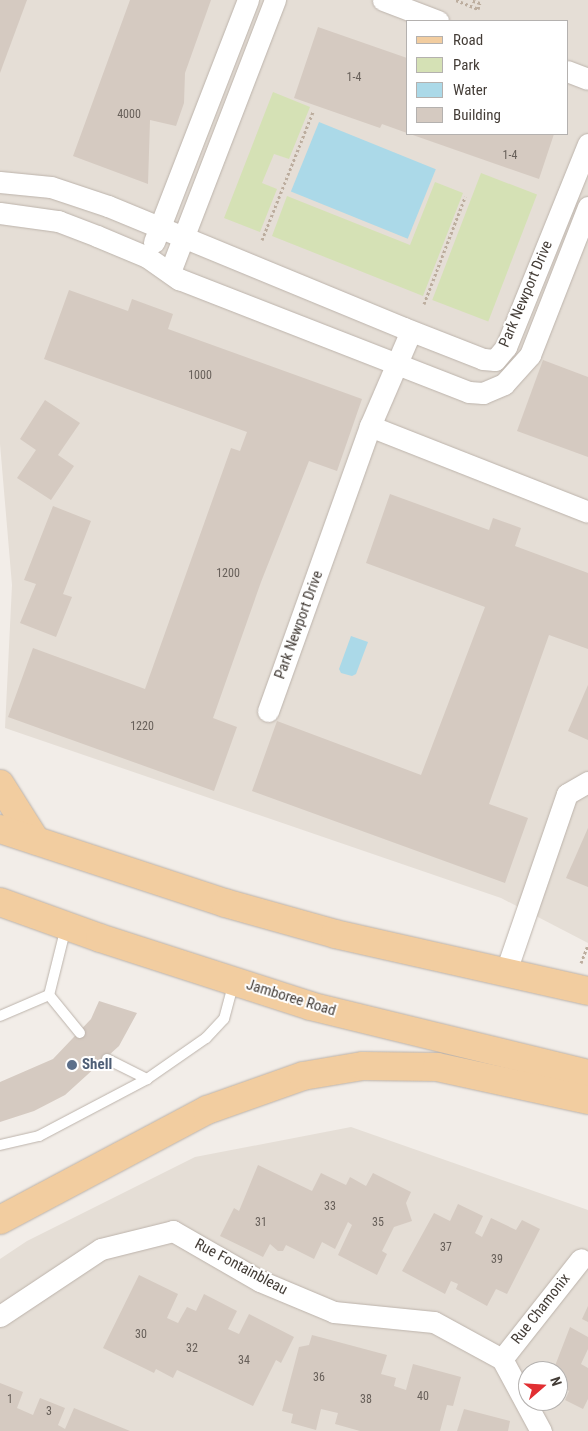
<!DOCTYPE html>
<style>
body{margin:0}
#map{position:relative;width:588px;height:1431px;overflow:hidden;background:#f2ede8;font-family:"Roboto Condensed",sans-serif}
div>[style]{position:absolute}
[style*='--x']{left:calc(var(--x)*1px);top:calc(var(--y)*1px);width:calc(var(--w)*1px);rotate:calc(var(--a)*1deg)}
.residential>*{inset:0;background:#e5ded6}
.green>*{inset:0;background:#d5e1b5;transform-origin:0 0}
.water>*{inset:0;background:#abd9e8;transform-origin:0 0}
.building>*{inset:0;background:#d5cac1}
.path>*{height:3px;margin-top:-1.5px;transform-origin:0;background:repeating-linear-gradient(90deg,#bcad9e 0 2.5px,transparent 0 5px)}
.roads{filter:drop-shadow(0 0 1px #bcb3ab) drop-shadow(0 0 1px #bcb3ab)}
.service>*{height:10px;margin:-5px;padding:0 5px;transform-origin:5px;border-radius:5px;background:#fff}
.minor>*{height:21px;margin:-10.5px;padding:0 10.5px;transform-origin:10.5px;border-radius:10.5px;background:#fff}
.primary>*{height:28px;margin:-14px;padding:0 14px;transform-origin:14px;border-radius:14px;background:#f2cda0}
.dots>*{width:14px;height:14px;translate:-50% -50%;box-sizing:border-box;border:2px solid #fff;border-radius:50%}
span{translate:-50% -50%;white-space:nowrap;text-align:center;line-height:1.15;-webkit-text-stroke:4px #fff;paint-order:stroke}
.number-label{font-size:12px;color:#68605a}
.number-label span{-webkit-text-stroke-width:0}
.street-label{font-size:15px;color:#443d37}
.service-label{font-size:15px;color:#4e5e75;font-weight:700}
.left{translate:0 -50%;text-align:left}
.legend{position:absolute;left:406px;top:20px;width:162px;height:115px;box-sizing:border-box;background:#fff;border:1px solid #b4b1af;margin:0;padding:6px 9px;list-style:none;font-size:15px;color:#443d37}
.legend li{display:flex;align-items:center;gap:10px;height:25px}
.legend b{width:25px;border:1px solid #b4b1af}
.north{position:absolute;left:518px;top:1361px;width:50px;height:50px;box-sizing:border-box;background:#fff;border:1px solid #b4b1af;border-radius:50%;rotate:71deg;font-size:14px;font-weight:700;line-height:20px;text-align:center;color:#443d37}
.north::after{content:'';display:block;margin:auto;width:18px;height:22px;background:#e12f32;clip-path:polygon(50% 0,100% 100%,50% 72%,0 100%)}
</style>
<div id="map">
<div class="residential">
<div style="clip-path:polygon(evenodd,0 0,588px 0,588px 943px,501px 898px,5px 728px,12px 585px,0 444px,0 0,407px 21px,567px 21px,567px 134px,407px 134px,407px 21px)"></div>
<div style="clip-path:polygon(evenodd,351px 1127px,588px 1210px,588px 1431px,0 1431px,0 1259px,27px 1241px,195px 1157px,351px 1127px,528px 1371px,558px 1371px,558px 1401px,528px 1401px,528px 1371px)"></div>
</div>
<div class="green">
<div style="clip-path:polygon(273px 92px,310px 107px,289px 159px,274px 154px,262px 183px,277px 189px,260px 232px,224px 218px)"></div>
<div style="left:481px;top:173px;width:60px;height:136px;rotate:21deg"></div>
<div style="clip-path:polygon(435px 182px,463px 193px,423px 296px,272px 236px,287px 196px,410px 245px)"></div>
</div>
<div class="water">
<div style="left:319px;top:122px;width:126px;height:75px;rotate:22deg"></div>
<div style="clip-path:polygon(351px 636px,368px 642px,356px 674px,352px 676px,341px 673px,339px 669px)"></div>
</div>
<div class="building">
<div style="clip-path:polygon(0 0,27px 0,0 73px)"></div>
<div style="clip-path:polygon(130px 0,211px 0,185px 73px,184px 103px,176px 126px,150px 120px,148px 184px,73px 156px)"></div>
<div style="clip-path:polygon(318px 27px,407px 58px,407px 133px,382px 124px,380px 128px,294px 98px)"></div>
<div style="clip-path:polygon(410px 134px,554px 134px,539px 179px)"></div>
<div style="clip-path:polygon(69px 290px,128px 311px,132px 299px,173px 314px,168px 329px,362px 399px,337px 471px,309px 461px,261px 582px,213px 718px,237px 727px,214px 791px,8px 717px,33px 648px,145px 689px,231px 448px,240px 451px,247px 432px,44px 359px)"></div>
<div style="clip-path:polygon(543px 360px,588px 377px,588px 457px,517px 431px)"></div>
<div style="clip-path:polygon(45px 400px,80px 423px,58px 455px,74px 466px,51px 500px,17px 478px,36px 450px,20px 439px)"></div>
<div style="clip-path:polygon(390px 494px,489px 530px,493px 518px,521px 528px,515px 546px,588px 573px,588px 649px,549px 635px,489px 804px,528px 818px,505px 883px,252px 791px,277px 721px,421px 775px,485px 607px,366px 563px)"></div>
<div style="clip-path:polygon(53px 506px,91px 521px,63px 594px,72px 597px,56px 637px,20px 623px,36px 584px,24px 580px)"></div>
<div style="clip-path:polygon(588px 685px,588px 740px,568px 731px)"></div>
<div style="clip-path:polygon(588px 828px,588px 887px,566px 878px)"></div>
<div style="clip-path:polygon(99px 1001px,137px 1013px,119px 1046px,65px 1095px,34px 1111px,0 1122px,0 1082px,53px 1059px,91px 1019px)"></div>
<div style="clip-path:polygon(258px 1165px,312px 1191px,321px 1173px,346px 1185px,350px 1177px,366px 1186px,373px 1173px,411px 1192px,406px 1203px,412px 1221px,394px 1227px,382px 1251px,387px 1254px,377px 1275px,338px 1255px,352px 1225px,348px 1222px,335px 1249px,322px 1242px,314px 1259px,286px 1245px,283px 1251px,278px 1251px,270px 1244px,263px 1257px,220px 1236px,234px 1208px,239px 1211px)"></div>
<div style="clip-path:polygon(458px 1204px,483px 1216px,475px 1233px,482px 1237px,491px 1218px,516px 1230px,522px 1220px,540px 1229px,507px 1294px,496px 1289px,487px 1306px,456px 1289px,458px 1284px,451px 1281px,445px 1294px,402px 1271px,434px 1213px,450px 1221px)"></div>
<div style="clip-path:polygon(139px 1275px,178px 1294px,167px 1318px,178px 1323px,187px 1307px,196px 1311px,204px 1294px,237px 1311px,228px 1329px,239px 1334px,249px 1314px,294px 1337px,281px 1363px,276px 1360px,253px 1406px,177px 1370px,173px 1378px,156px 1369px,154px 1373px,103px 1348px)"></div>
<div style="clip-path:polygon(588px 1306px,588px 1322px,582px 1319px)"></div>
<div style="clip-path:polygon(570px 1327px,588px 1337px,588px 1349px,581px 1364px,588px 1368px,588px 1399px,583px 1409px,565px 1400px,569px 1391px,558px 1385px,558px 1371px,553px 1371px)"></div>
<div style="clip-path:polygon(312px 1335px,387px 1355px,381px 1374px,396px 1378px,394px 1386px,406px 1390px,413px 1364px,461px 1377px,453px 1406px,447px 1405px,440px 1431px,360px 1431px,335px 1424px,338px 1413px,321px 1409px,316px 1430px,291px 1423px,293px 1414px,282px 1411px,299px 1347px,309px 1345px)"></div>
<div style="clip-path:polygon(0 1383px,23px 1392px,17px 1408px,33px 1415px,40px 1398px,65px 1408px,58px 1425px,65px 1429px,74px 1408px,130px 1431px,0 1431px)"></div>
<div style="clip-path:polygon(464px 1409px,510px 1421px,508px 1431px,457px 1431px)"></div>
</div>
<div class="path">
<div style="--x:456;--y:0;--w:24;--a:22"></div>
<div style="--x:478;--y:9;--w:6;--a:-72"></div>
<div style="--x:480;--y:3;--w:10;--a:-163"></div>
<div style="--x:262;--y:240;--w:138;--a:-68.3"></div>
<div style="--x:424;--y:304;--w:115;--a:-69"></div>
<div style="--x:581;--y:963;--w:19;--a:-69"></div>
</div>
<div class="roads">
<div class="service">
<div style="--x:66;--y:927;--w:70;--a:104"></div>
<div style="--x:49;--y:995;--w:49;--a:50.8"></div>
<div style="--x:0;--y:1016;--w:53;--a:-23.2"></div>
<div style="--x:107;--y:1059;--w:45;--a:26.6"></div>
<div style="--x:0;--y:1145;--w:40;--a:-13"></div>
<div style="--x:39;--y:1136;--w:122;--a:-27.8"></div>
<div style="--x:147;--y:1079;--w:72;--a:-34.8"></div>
<div style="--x:206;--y:1038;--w:26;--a:-47"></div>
<div style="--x:224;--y:1019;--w:38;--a:-75"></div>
</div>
<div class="minor">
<div style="--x:383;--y:0;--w:59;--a:20.9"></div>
<div style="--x:567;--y:71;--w:22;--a:21"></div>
<div style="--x:0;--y:182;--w:51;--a:5.6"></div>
<div style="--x:51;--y:187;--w:60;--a:18.4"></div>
<div style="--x:108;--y:206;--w:320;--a:22.4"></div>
<div style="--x:404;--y:328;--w:85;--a:21.4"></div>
<div style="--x:483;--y:359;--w:12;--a:5"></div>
<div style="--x:495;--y:360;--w:17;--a:-50"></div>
<div style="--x:506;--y:347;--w:219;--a:-68"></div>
<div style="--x:0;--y:213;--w:59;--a:7.9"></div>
<div style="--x:58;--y:221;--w:42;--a:21"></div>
<div style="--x:97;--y:236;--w:54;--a:22.8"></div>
<div style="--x:147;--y:257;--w:39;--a:35"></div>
<div style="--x:179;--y:279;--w:311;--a:21.3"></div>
<div style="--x:469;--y:392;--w:14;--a:4"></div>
<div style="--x:483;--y:393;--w:23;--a:-23"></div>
<div style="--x:504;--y:384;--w:39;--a:-48"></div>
<div style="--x:530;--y:355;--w:159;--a:-68.6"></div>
<div style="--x:154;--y:242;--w:260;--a:-68.8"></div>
<div style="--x:170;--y:272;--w:292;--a:-68.9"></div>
<div style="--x:370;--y:426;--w:234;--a:21.5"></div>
<div style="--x:268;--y:711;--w:303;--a:-70.3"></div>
<div style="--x:370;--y:426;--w:103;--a:-66.7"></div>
<div style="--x:506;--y:971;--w:187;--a:-71"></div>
<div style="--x:567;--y:794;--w:24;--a:-30"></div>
<div style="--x:0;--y:1316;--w:121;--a:-33.6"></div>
<div style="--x:101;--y:1249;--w:74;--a:-14"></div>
<div style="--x:173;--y:1231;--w:100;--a:29.9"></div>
<div style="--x:260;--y:1281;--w:80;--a:22.7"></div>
<div style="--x:334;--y:1312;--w:100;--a:5.7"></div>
<div style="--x:434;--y:1322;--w:77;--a:28.6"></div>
<div style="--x:502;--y:1359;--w:82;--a:61.6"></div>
<div style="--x:502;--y:1359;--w:127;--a:-51.7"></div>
</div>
<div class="primary">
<div style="--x:0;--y:784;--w:67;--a:57.7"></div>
<div style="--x:0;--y:829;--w:237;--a:18.2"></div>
<div style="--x:225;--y:903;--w:114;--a:15.7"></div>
<div style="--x:335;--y:934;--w:259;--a:12.7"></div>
<div style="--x:0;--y:902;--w:106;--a:19.8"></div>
<div style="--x:100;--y:938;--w:221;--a:17.9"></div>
<div style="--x:310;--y:1006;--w:286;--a:13.7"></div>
<div style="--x:0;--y:1220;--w:234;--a:-28"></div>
<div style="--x:207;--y:1110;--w:102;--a:-19.5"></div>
<div style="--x:303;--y:1076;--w:61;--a:-9.5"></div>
<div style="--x:363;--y:1066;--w:74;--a:0.8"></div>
<div style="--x:437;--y:1067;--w:155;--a:12.3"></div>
</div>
</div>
<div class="dots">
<div style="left:72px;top:1065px;background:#5c6f8a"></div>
</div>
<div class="number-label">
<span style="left:354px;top:78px">1-4</span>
<span style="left:129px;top:115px">4000</span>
<span style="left:510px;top:156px">1-4</span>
<span style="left:200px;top:376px">1000</span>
<span style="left:228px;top:574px">1200</span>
<span style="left:142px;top:727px">1220</span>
<span style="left:330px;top:1207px">33</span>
<span style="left:261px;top:1223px">31</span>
<span style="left:378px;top:1223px">35</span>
<span style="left:446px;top:1248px">37</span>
<span style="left:497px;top:1260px">39</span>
<span style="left:141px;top:1335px">30</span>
<span style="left:192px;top:1349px">32</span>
<span style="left:244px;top:1361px">34</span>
<span style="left:319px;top:1378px">36</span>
<span style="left:423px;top:1397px">40</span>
<span style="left:10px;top:1400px">1</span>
<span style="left:366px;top:1400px">38</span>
<span style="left:49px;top:1412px">3</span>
</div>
<div class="street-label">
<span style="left:526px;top:294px;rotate:-67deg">Park Newport Drive</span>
<span style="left:299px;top:625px;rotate:-70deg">Park Newport Drive</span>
<span style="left:291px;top:998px;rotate:17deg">Jamboree Road</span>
<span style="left:241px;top:1267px;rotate:28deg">Rue Fontainbleau</span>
<span style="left:541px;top:1309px;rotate:-52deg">Rue Chamonix</span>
</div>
<div class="service-label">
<span class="left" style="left:82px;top:1065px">Shell</span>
</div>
<ul class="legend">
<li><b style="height:6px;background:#f2cda0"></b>Road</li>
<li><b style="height:14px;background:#d5e1b5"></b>Park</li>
<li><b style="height:14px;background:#abd9e8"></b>Water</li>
<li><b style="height:14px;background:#d5cac1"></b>Building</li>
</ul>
<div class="north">N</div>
</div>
